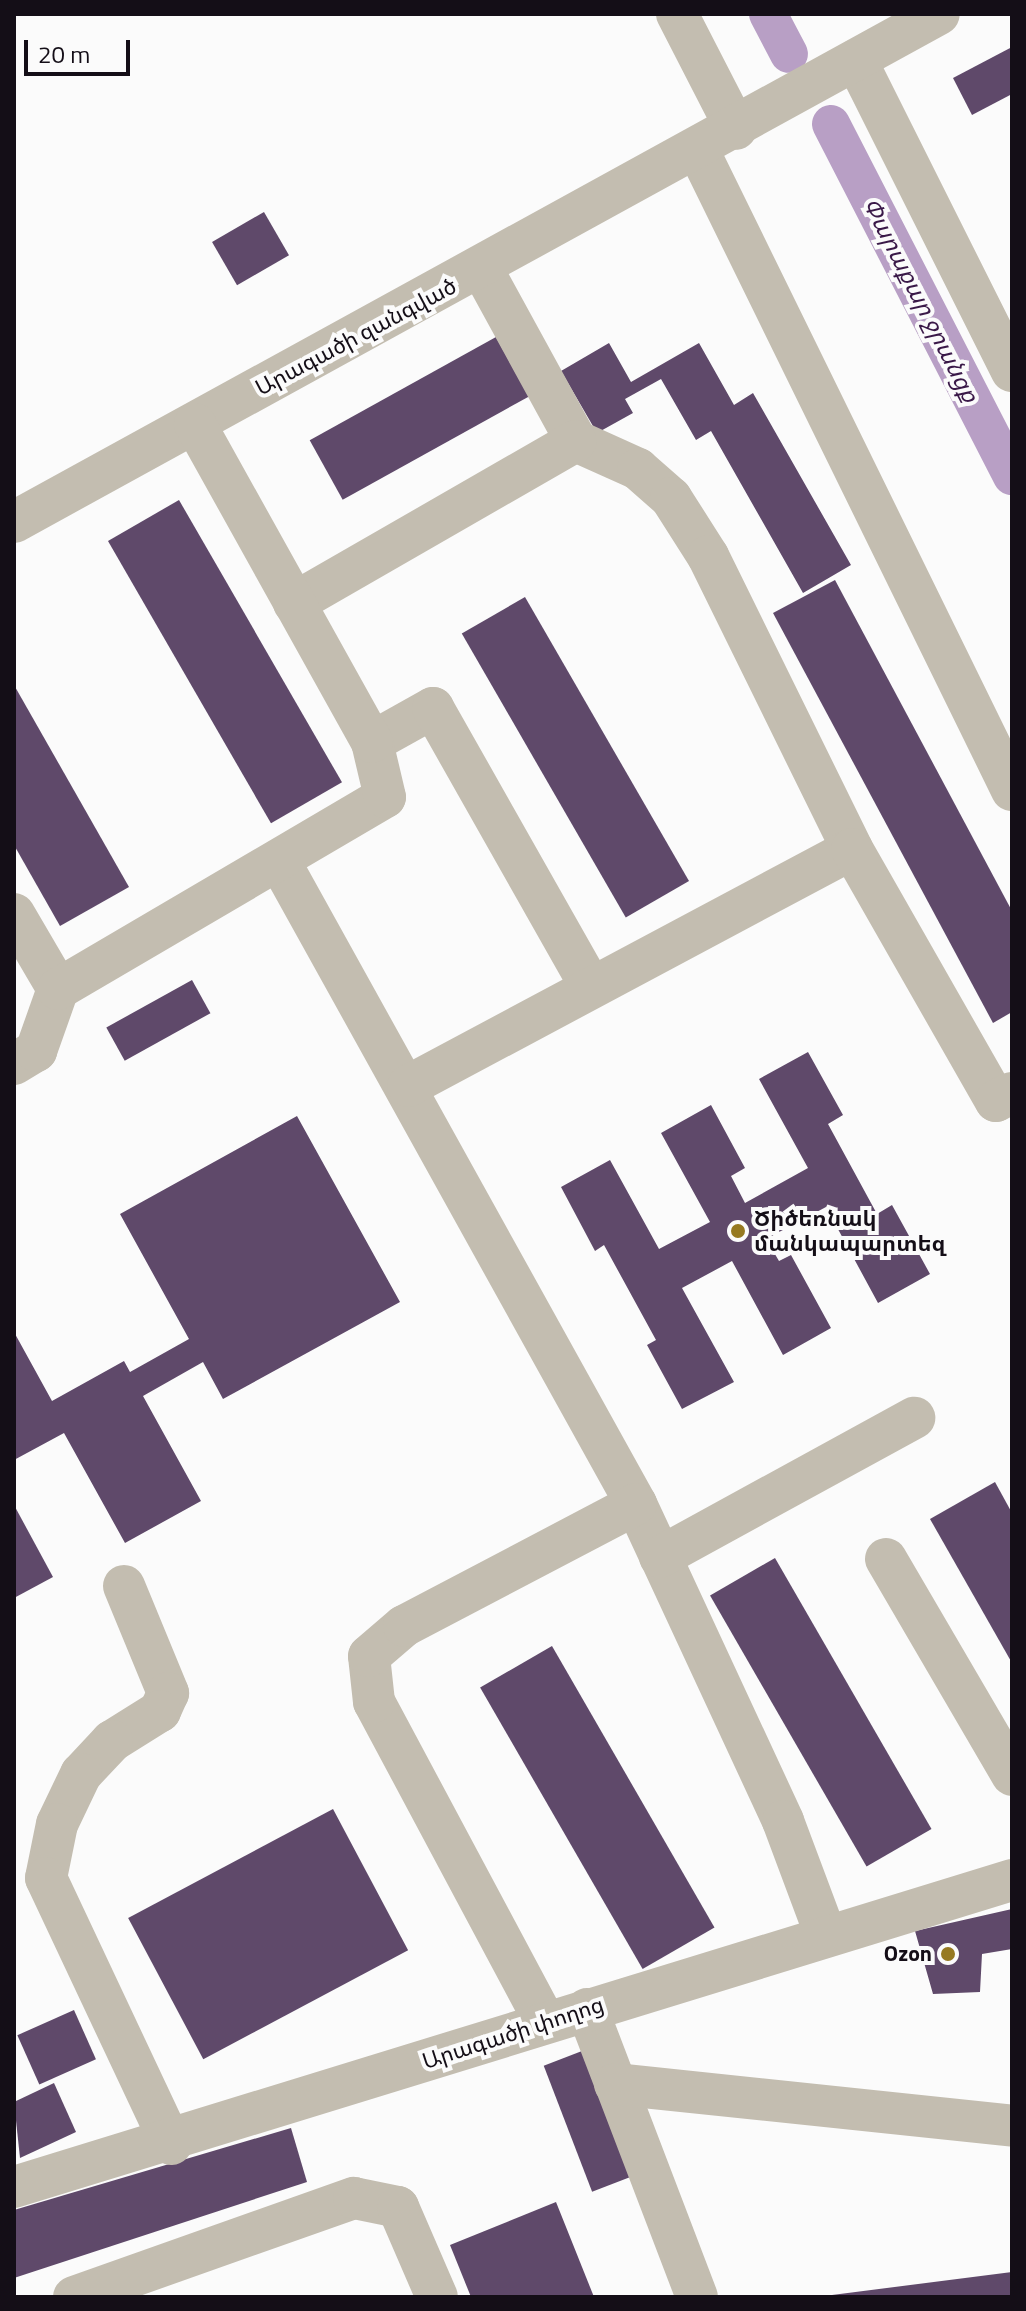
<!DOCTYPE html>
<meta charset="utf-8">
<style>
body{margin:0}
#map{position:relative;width:1026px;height:2311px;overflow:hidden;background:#fbfbfb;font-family:"Titillium Web","Noto Sans Armenian",sans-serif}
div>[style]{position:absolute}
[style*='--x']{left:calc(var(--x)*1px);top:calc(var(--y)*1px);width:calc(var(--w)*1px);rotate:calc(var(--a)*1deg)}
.canal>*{height:38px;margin:-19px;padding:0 19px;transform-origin:19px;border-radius:19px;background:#b89fc5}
.building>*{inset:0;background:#5f496a;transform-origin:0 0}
.minor>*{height:42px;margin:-21px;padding:0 21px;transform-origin:21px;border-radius:21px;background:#c3bdb0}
.dots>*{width:22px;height:22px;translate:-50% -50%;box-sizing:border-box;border:4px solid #fbfbfb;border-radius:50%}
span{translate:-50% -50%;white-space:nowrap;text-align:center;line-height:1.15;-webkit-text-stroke:8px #fbfbfb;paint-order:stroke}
.street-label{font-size:22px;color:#140e17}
.poi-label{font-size:22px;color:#140e17;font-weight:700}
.left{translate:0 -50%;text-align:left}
.right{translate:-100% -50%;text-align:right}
.water-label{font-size:24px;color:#3a1948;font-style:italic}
.frame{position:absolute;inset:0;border:16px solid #140e17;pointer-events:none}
.scale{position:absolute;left:24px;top:40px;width:106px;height:36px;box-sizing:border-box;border:4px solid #140e17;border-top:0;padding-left:10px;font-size:24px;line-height:28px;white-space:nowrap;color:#140e17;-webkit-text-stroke:6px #fbfbfb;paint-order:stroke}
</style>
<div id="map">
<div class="canal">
<div style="--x:768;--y:14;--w:45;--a:62.3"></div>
<div style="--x:831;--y:124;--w:396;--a:62.8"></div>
</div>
<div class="building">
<div style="clip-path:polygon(1012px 47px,1012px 94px,972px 115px,953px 78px)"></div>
<div style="left:264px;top:212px;width:50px;height:60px;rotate:60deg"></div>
<div style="left:496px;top:337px;width:68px;height:213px;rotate:61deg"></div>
<div style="clip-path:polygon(609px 343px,631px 382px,699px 343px,734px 405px,753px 393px,851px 565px,803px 593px,711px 431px,696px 440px,661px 379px,625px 399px,633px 413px,597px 433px,561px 371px)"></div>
<div style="left:179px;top:500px;width:326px;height:82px;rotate:60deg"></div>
<div style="clip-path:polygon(835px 580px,1012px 911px,1012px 1012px,993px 1023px,773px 613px)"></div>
<div style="left:525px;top:597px;width:328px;height:73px;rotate:60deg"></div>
<div style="clip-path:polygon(14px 685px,129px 887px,60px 926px,14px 845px)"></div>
<div style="left:192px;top:980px;width:38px;height:98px;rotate:61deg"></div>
<div style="clip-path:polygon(808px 1052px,843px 1115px,828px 1124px,877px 1214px,892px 1205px,930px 1274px,878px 1303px,826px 1207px,766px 1239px,779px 1261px,791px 1255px,831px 1328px,783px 1355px,732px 1261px,682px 1288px,734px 1382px,682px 1409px,647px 1345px,656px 1340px,604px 1245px,595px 1251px,561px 1187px,610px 1160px,659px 1249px,710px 1222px,661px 1133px,711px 1105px,745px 1168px,731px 1176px,745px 1203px,808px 1168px,759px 1079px)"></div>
<div style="clip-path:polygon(297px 1116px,400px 1302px,223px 1399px,203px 1362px,143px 1396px,201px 1501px,125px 1543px,64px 1433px,14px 1460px,14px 1332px,52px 1401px,124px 1361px,130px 1372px,189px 1339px,120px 1214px)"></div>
<div style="clip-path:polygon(995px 1482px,1012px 1513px,1012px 1663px,930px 1519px)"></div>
<div style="clip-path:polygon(14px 1505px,53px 1577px,14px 1598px)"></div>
<div style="left:775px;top:1558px;width:313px;height:75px;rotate:60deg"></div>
<div style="left:552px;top:1646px;width:325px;height:83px;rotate:60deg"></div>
<div style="left:333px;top:1809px;width:160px;height:232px;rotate:62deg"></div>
<div style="clip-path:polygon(1012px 1909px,1012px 1949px,982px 1954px,980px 1992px,933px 1994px,915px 1931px)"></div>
<div style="left:74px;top:2010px;width:54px;height:62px;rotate:66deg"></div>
<div style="left:582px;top:2051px;width:135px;height:41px;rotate:69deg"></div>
<div style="clip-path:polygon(54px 2083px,76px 2132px,20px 2158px,14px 2102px)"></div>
<div style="clip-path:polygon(291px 2128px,307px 2182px,14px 2278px,14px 2210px)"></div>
<div style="clip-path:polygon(556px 2202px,594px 2297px,471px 2297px,450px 2245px)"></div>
<div style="clip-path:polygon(1012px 2272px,1012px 2297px,832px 2297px,832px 2295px)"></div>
</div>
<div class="minor">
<div style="--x:677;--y:14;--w:129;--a:62.8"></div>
<div style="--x:856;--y:60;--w:348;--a:63.4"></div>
<div style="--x:698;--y:150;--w:713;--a:63.87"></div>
<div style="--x:482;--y:269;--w:196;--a:61.3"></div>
<div style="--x:576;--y:441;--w:68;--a:24.3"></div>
<div style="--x:638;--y:469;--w:44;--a:41.3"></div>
<div style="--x:671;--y:498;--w:69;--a:57.5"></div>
<div style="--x:708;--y:556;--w:326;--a:63.8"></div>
<div style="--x:14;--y:522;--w:1055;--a:-28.78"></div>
<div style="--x:294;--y:603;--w:325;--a:-29.9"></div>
<div style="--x:372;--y:742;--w:70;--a:-29.1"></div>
<div style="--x:433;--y:708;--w:319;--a:60.5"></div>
<div style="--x:281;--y:864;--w:732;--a:60.98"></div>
<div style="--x:636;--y:1504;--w:349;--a:65.1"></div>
<div style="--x:783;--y:1821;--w:123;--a:69.5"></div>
<div style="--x:14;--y:914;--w:87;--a:59.6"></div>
<div style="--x:14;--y:1064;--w:26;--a:-31"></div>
<div style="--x:36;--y:1051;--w:66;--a:-70.5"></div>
<div style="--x:58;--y:989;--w:379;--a:-30.4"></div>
<div style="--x:385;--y:797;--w:57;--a:-103.3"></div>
<div style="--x:372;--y:742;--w:364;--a:-119.1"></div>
<div style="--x:408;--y:1086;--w:503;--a:-28.09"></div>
<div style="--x:852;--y:849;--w:290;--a:60.3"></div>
<div style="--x:996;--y:1101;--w:18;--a:-27"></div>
<div style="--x:660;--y:1557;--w:290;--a:-28.7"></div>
<div style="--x:886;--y:1559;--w:250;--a:59.7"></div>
<div style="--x:124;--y:1586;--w:116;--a:67.6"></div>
<div style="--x:168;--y:1693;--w:20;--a:114"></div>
<div style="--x:160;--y:1711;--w:57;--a:148"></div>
<div style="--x:112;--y:1741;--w:45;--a:133.2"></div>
<div style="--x:81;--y:1774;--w:55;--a:115.6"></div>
<div style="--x:57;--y:1824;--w:55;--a:101.5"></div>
<div style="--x:46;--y:1878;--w:294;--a:64.8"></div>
<div style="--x:587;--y:2009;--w:308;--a:69.1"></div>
<div style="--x:545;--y:2022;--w:363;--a:-118.1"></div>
<div style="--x:374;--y:1702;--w:46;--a:-96.2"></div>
<div style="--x:369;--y:1656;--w:46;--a:-40.6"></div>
<div style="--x:404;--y:1626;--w:262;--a:-27.7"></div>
<div style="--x:615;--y:2084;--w:399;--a:6"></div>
<div style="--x:14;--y:2187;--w:1044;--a:-17.1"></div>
<div style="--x:74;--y:2297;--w:297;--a:-19.5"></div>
<div style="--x:354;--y:2198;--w:45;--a:11.6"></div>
<div style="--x:398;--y:2207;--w:98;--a:66.6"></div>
</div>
<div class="dots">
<div style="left:738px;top:1231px;background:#967921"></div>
<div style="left:948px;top:1954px;background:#967921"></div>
</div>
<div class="street-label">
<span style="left:356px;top:337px;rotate:-28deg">Արագածի զանգված</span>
<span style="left:513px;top:2033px;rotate:-18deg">Արագածի փողոց</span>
</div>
<div class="poi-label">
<span class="left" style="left:754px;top:1231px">Ծիծեռնակ<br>մանկապարտեզ</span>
<span class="right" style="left:932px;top:1954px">Ozon</span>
</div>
<div class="water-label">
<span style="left:921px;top:300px;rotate:63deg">Փարաքար ջրանցք</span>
</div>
<div class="frame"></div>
<div class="scale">20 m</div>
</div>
